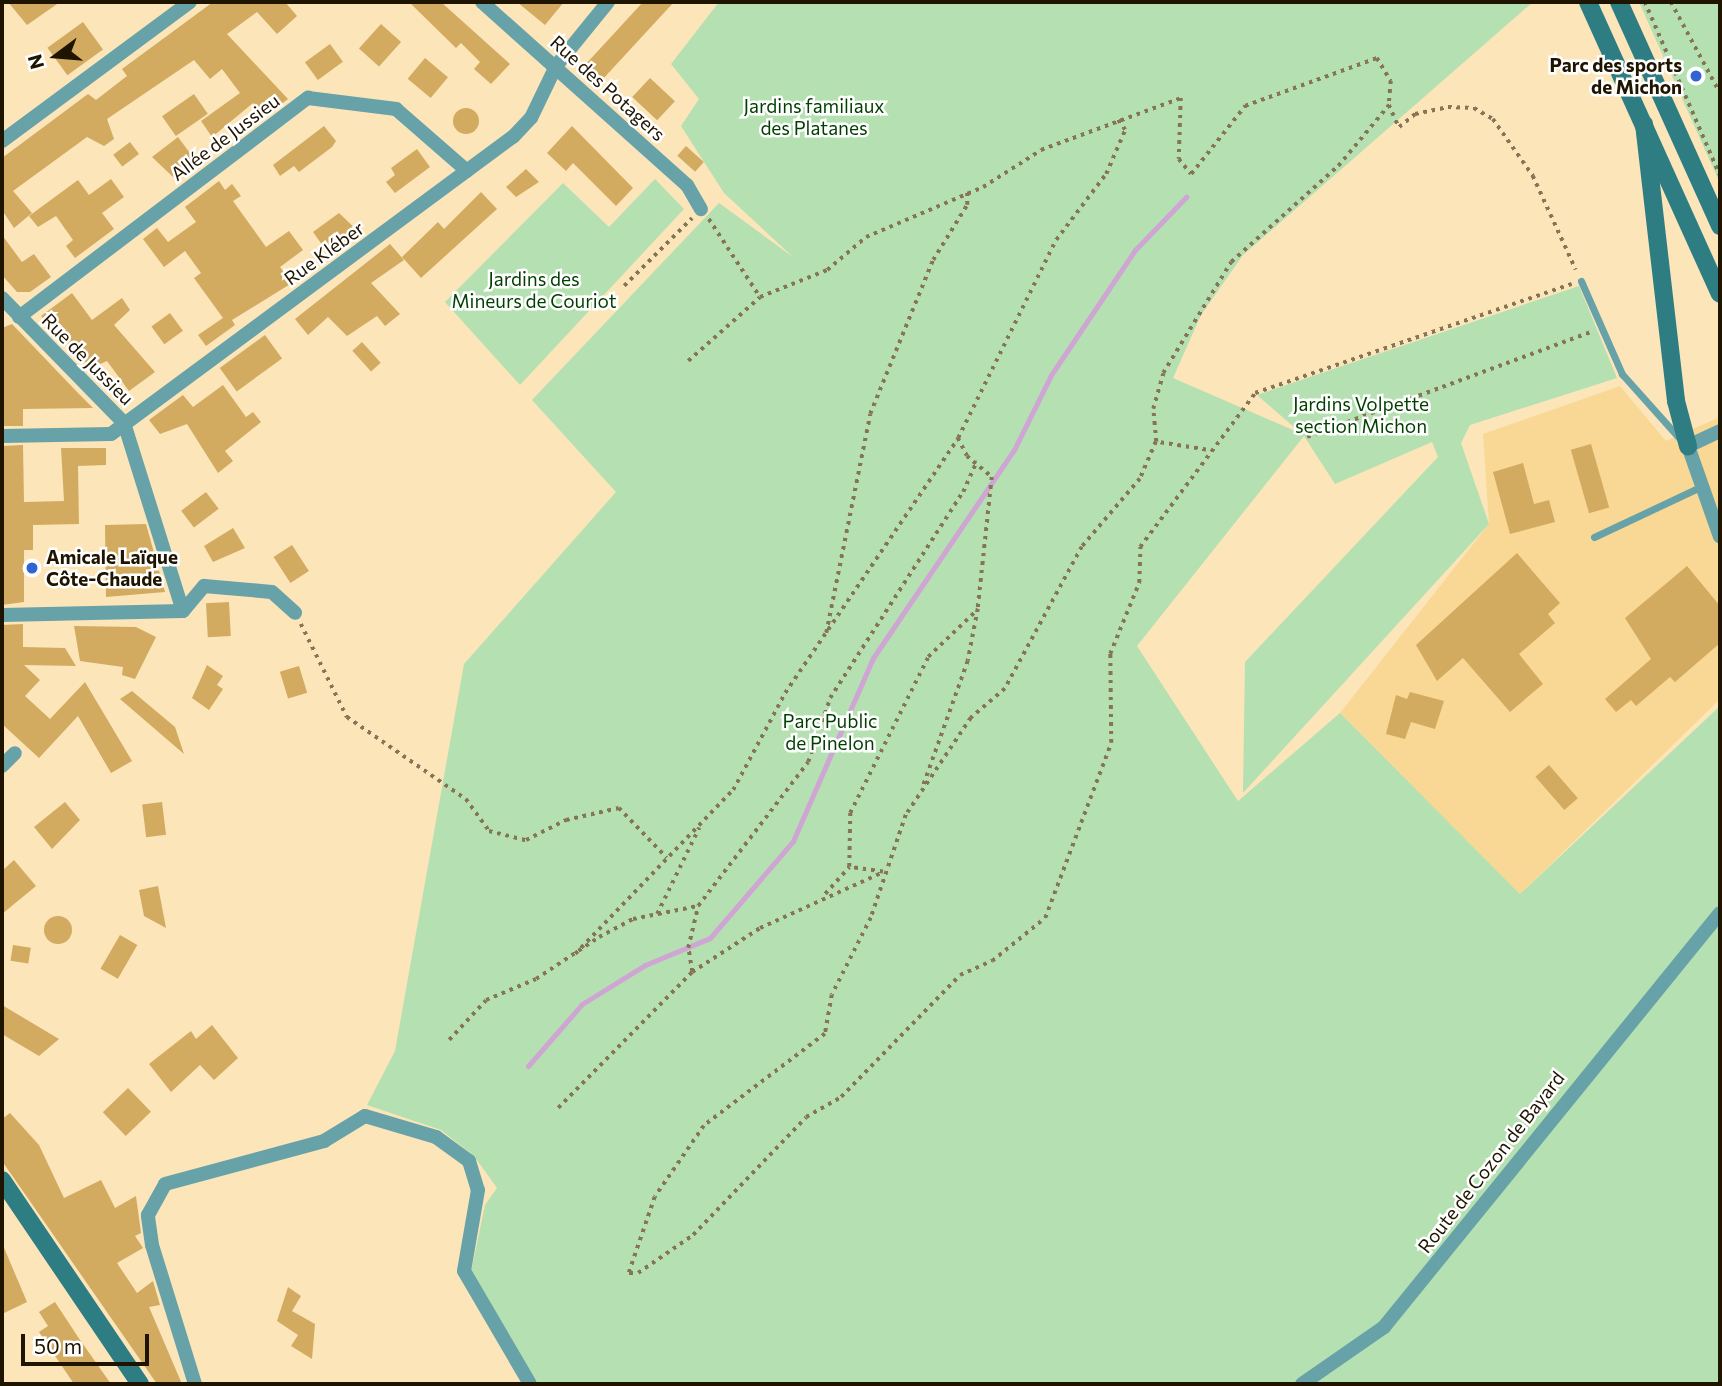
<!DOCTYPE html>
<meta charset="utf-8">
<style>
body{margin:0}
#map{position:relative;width:1722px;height:1386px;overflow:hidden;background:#fce5b9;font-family:Commissioner,sans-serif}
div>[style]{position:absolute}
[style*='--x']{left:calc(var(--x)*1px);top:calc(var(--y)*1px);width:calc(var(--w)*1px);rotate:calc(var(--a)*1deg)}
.built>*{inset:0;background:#f9d795}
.green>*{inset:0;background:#b5e0b1}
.stream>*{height:5px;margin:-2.5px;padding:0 2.5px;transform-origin:2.5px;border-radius:2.5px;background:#cfa5d4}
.building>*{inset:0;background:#d2ab60;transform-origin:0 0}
.round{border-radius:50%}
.path>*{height:3.5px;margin-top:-1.75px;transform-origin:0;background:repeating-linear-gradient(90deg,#857556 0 3.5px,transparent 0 8.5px)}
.lane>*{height:7px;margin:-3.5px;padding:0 3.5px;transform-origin:3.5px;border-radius:3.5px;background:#66a2a8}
.street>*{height:14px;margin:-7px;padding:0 7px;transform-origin:7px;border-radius:7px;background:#66a2a8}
.secondary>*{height:18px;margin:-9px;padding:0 9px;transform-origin:9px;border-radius:9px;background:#2d7d83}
.dots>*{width:19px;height:19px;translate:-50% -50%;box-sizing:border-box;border:4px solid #fff;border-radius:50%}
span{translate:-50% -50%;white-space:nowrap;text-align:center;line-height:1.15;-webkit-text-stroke:5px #fff;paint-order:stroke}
.poi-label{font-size:19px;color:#1f1400;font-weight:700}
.right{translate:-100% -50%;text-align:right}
.left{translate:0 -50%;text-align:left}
.street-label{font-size:19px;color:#1f1400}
.park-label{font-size:19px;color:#003f00}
.frame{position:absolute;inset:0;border:4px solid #1f1400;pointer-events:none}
.north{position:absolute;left:21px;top:21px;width:70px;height:70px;-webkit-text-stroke:5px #fff;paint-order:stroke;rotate:254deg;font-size:19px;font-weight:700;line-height:28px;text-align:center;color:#1f1400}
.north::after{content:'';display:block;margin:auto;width:24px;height:32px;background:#1f1400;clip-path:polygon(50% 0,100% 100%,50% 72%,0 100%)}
.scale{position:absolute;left:21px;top:1334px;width:128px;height:32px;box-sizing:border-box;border:4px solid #1f1400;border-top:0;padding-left:9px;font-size:21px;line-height:24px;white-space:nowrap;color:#1f1400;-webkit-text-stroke:5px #fff;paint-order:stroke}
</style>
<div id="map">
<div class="built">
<div style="clip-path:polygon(1620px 386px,1666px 441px,1720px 417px,1720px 699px,1520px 894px,1340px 713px,1489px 524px,1483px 434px)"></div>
</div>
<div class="green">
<div style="clip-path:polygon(719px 2px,1533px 2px,1243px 255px,1201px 315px,1173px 378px,1302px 434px,1257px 395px,1579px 286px,1617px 378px,1470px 425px,1461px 443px,1489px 524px,1243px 793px,1245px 662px,1438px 457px,1432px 442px,1335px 484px,1304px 436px,1137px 646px,1238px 801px,1340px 713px,1520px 894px,1720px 706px,1720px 1384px,539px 1384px,500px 1330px,471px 1272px,485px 1205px,497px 1188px,474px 1156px,441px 1130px,367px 1105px,395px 1051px,464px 664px,616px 492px,532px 400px,719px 203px,793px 257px,724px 193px,681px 126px,699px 99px,671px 64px)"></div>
<div style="clip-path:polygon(1639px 2px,1720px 2px,1720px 183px,1705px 150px)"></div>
<div style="clip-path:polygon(655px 179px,684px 209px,520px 385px,445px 302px,563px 183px,609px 227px)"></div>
</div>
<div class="stream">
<div style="--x:528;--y:1066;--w:82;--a:-48.9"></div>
<div style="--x:582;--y:1004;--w:74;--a:-31.8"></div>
<div style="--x:645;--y:965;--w:70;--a:-22.6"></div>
<div style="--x:710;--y:938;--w:128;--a:-49.4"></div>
<div style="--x:793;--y:841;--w:200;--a:-66.4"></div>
<div style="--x:873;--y:658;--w:251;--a:-55.9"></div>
<div style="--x:1014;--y:450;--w:84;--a:-63.7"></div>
<div style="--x:1051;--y:375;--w:151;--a:-56.1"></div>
<div style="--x:1135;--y:250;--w:74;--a:-46.1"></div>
</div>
<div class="building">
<div style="clip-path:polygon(8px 2px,60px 2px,27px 25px)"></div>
<div style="clip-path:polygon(213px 2px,285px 2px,297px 16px,277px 34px,257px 12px,227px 34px,288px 99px,264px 117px,253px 103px,212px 137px,201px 121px,240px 93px,222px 69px,210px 79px,194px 60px,107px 119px,114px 139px,104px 146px,87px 137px,13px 191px,32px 213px,14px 228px,2px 210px,2px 158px,88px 94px,96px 100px,127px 76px,122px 69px)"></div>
<div style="clip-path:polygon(409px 2px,441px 2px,510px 64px,491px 84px,474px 69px,480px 62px,461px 43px,456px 48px)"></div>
<div style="clip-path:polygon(517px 2px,564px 2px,545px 25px)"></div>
<div style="clip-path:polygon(643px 2px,674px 2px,602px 80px,585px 65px)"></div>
<div style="left:83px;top:22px;width:34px;height:44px;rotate:54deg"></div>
<div style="left:381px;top:24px;width:27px;height:33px;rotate:42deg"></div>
<div style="left:330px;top:44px;width:22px;height:31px;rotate:54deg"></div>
<div style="left:425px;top:58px;width:30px;height:27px;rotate:40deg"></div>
<div style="left:650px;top:78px;width:34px;height:26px;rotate:43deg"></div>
<div style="left:194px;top:94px;width:24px;height:39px;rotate:55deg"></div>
<div class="round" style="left:453px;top:108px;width:26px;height:26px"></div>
<div style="clip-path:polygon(324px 126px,336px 141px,332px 147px,299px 172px,294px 166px,280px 176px,273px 165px)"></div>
<div style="clip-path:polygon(572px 126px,633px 188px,616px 206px,573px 163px,566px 171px,547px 153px)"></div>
<div style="clip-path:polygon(178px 137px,195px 160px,173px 177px,152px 157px)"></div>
<div style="left:130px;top:142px;width:15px;height:21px;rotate:53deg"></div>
<div style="left:686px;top:146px;width:24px;height:13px;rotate:42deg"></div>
<div style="clip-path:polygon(417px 149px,430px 167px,395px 193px,386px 182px,395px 175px,391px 168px)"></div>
<div style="clip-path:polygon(526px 169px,539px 182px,516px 197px,506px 187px)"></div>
<div style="clip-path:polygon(111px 179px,124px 197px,102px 213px,114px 229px,75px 258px,66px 246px,73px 240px,56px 216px,38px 227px,29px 216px,78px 180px,89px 195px)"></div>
<div style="clip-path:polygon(219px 181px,225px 190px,232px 184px,241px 196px,233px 201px,266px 247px,289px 231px,303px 250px,280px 267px,292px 283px,232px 320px,235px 325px,206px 346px,198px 335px,223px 318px,194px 278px,201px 273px,185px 251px,164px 267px,143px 239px,157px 228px,168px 242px,196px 222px,185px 207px)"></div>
<div style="clip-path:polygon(481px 192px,497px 209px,421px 278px,402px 257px,438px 222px,444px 229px)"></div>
<div style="clip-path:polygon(339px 213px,360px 233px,330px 256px,313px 232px)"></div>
<div style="clip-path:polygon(2px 235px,22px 262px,34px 254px,51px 277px,30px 292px,17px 292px,2px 275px)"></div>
<div style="clip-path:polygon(390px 244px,404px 260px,371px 283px,400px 314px,385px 326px,377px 316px,347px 336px,328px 317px,308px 335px,295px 319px)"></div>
<div style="clip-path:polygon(72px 293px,92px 320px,122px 298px,130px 310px,114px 325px,155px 372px,129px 391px,107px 361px,91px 368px,41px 316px)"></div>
<div style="left:170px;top:313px;width:22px;height:23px;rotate:54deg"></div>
<div style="clip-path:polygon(12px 324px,78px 393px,93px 408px,23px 409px,23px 426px,2px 426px,2px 328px)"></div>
<div style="left:265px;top:335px;width:29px;height:56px;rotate:54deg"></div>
<div style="left:362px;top:342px;width:28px;height:13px;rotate:48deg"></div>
<div style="clip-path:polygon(223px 385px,246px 417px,253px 412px,261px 422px,225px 451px,233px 461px,218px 473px,187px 424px,160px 434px,149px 420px,183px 395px,193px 407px)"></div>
<div style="left:1591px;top:444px;width:66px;height:21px;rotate:74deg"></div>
<div style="clip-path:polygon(23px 445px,24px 502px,64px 501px,61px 448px,106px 448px,106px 465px,78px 466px,79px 524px,33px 525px,33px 550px,24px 550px,24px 602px,2px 605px,2px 446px)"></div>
<div style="clip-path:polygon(1523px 463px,1534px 504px,1549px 500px,1555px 522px,1510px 534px,1493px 472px)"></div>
<div style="left:206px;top:492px;width:21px;height:31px;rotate:53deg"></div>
<div style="clip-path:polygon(146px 524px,165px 592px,106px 597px,105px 525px)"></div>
<div style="clip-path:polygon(233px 528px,245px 548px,213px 562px,204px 546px)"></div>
<div style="left:292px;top:545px;width:31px;height:22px;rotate:57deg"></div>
<div style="clip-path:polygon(1517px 553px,1560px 603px,1548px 614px,1555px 623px,1519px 654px,1543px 684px,1510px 712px,1463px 658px,1437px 681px,1416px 645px)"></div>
<div style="clip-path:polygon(1687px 566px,1720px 606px,1720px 643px,1675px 682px,1670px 677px,1636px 706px,1631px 700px,1616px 712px,1605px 699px,1651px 659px,1625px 618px)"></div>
<div style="left:229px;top:602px;width:34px;height:23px;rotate:87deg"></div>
<div style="clip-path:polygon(23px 624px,23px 647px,65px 648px,76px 666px,24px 665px,40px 680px,25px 696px,50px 719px,85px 682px,132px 761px,111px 773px,78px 716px,39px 758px,2px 724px,2px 625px)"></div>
<div style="clip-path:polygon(74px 626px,136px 627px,156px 637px,135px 679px,122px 675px,123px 667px,80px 661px)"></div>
<div style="clip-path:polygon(207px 665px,223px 676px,217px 685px,223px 689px,209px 710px,192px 698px)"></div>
<div style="left:299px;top:666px;width:28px;height:20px;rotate:73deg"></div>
<div style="clip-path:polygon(132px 691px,175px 727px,184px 754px,120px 699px)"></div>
<div style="clip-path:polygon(1410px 692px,1444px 701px,1435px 729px,1411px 722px,1405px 739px,1386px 734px,1396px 695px,1407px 699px)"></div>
<div style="left:1549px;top:765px;width:44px;height:18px;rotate:49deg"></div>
<div style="clip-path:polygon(65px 802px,80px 820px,52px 849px,34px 827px)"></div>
<div style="left:162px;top:802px;width:33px;height:20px;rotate:83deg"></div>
<div style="clip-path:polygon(14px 860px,36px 886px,2px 914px,2px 871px)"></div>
<div style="clip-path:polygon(158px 886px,166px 928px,144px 916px,139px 890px)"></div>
<div class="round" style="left:44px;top:916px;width:28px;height:28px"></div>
<div style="left:120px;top:935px;width:20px;height:39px;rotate:30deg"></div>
<div style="left:13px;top:945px;width:18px;height:16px;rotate:9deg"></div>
<div style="clip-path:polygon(2px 1005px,59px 1039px,39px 1056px,2px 1034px)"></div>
<div style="clip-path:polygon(212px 1025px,238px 1058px,214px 1080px,200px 1065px,171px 1092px,149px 1064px,191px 1031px,196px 1039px)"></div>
<div style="left:128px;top:1088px;width:33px;height:35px;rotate:46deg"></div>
<div style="clip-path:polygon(10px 1113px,39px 1145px,64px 1198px,101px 1180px,115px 1208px,136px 1196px,141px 1233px,135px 1236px,143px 1248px,117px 1263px,137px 1293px,153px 1281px,160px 1305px,149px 1307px,182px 1384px,157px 1384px,2px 1161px,2px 1119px)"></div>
<div style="clip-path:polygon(2px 1243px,27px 1302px,2px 1314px)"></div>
<div style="clip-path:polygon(288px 1287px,301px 1296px,292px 1311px,315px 1324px,312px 1359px,291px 1346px,298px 1335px,277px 1321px)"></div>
<div style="clip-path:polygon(55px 1302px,78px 1337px,111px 1384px,74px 1384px,39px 1332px,48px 1326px,39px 1312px)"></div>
</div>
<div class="path">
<div style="--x:1645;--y:2;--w:189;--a:66.6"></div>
<div style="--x:1671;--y:2;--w:103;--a:61.7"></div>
<div style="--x:709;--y:219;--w:93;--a:56.8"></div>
<div style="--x:760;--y:297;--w:72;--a:-21.9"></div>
<div style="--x:827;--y:270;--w:51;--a:-40.2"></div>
<div style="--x:866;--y:237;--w:127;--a:-23.1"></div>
<div style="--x:983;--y:187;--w:69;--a:-32.5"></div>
<div style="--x:1041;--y:150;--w:149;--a:-20.4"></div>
<div style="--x:1181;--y:98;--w:61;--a:91.9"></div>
<div style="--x:1179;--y:159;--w:19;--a:51"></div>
<div style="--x:1191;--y:174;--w:87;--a:-51.5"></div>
<div style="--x:1245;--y:106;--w:140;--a:-20"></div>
<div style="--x:1377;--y:58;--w:27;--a:59"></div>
<div style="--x:1391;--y:81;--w:24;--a:95"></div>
<div style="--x:1389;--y:105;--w:24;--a:66"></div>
<div style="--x:1399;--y:127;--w:21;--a:-39"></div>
<div style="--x:1415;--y:114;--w:34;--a:-12"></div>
<div style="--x:1448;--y:107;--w:26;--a:2"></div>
<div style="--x:1474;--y:108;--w:22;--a:30"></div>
<div style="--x:1493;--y:119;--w:70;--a:54.9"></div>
<div style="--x:1533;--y:176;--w:103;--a:65.4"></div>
<div style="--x:624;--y:286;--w:96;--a:-45"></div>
<div style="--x:688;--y:361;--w:96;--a:-41.6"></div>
<div style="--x:1307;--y:437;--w:305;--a:-20.3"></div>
<div style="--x:958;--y:438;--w:20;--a:63"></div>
<div style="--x:967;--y:456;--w:33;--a:40"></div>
<div style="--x:992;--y:477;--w:133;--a:96.1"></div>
<div style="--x:1156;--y:442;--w:40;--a:113.4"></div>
<div style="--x:1140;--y:479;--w:89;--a:130.5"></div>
<div style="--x:1082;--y:547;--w:162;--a:118.5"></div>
<div style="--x:1005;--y:689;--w:45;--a:139.5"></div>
<div style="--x:971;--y:718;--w:117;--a:123.8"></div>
<div style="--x:906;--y:815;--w:109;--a:108.8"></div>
<div style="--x:871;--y:918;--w:86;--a:116.9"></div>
<div style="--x:832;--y:995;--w:40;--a:100"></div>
<div style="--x:825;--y:1034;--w:152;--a:142.8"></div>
<div style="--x:704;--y:1126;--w:86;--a:124.6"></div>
<div style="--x:655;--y:1197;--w:80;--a:108.9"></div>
<div style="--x:629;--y:1273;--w:9;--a:0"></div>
<div style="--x:638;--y:1273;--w:67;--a:-34.6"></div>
<div style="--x:693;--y:1235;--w:163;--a:-46.2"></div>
<div style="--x:806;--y:1117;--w:40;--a:-29.7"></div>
<div style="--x:841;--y:1097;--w:170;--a:-45.7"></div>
<div style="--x:960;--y:975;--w:35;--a:-24"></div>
<div style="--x:992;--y:961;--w:68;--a:-39.1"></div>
<div style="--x:1045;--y:918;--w:187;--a:-69.3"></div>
<div style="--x:1111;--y:743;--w:89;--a:-90.6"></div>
<div style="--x:1110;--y:654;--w:77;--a:-67.8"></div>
<div style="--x:1139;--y:583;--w:36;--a:-88"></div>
<div style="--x:1140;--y:547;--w:192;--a:-53.2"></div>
<div style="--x:1255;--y:393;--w:335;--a:-19"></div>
<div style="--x:1206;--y:450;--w:51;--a:-170.9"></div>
<div style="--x:1156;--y:442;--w:33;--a:-95"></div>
<div style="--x:1153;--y:409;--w:37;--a:-74"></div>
<div style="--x:1163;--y:373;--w:130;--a:-58.5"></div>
<div style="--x:1231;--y:262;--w:144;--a:-41.9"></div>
<div style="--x:1338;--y:166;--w:80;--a:-50.1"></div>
<div style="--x:301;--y:624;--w:104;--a:63.7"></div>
<div style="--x:347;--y:717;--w:145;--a:34.6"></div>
<div style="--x:466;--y:799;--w:39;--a:54"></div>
<div style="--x:489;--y:831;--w:38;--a:14"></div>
<div style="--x:526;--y:840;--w:45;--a:-26.6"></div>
<div style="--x:566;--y:820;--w:54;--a:-12.8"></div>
<div style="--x:619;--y:808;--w:69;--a:46.2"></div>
<div style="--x:826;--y:633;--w:223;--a:-78.6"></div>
<div style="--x:870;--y:414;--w:166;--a:-67.8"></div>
<div style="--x:933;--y:260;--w:65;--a:-58.3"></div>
<div style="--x:967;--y:205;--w:13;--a:-90"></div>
<div style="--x:883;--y:872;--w:34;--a:-172"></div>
<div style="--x:849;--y:867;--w:54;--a:-88.9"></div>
<div style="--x:850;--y:813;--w:174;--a:-63.4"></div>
<div style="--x:928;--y:657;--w:69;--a:-43.8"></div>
<div style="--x:978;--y:609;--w:53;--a:100.9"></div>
<div style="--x:968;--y:661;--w:134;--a:109.7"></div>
<div style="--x:825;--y:894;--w:36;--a:-48"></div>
<div style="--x:657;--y:914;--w:96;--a:-64"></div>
<div style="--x:575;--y:954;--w:228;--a:-46.1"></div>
<div style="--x:733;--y:790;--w:110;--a:-61.8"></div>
<div style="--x:785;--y:693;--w:308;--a:-55.8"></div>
<div style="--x:958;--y:438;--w:221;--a:-63.7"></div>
<div style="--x:1056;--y:240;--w:83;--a:-52.9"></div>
<div style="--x:1106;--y:174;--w:48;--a:-66.6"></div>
<div style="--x:1125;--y:130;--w:14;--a:-126"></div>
<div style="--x:692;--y:972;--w:24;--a:-99"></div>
<div style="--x:688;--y:948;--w:43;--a:-76.6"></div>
<div style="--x:449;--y:1040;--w:54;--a:-47.2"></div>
<div style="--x:486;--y:1000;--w:54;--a:-22.8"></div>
<div style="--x:536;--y:979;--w:76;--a:-33.7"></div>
<div style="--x:599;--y:937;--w:38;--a:-28"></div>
<div style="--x:633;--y:919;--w:66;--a:-11.3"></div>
<div style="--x:698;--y:906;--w:181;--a:-52.6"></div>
<div style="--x:808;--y:762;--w:68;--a:-71"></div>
<div style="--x:830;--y:698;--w:245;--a:-57.2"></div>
<div style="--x:963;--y:492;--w:34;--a:-66"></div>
<div style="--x:558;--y:1108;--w:191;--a:-45.4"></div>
<div style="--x:692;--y:972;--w:81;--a:-32.9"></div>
<div style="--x:760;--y:928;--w:133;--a:-24.4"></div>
</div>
<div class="lane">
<div style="--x:1581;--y:281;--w:102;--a:66.2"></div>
<div style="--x:1622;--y:374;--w:90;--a:48.2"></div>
<div style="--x:1594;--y:537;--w:115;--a:-25.2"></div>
</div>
<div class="street">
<div style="--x:482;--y:2;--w:275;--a:41.8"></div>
<div style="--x:687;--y:185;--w:28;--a:60"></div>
<div style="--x:2;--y:141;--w:234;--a:-36.5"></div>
<div style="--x:2;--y:298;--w:175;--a:45.7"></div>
<div style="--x:124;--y:423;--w:197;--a:72.6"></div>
<div style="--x:19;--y:317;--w:363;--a:-37.2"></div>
<div style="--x:308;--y:98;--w:89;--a:7.1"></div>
<div style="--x:396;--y:109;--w:94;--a:41.1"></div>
<div style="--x:1720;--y:431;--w:35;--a:155"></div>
<div style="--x:1688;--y:446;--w:96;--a:70.6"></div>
<div style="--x:2;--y:436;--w:109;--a:-1.1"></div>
<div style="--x:111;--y:434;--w:500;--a:-36.5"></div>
<div style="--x:513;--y:137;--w:26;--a:-47"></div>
<div style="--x:531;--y:118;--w:58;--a:-64.3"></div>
<div style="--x:556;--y:66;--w:82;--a:-50.9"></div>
<div style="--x:183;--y:611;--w:33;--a:-50"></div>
<div style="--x:204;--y:586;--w:68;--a:5"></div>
<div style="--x:272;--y:592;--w:31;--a:42"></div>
<div style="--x:2;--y:615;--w:181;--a:-1.3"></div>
<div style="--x:2;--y:766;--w:18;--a:-45"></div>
<div style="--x:195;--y:1384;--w:145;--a:-107.2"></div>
<div style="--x:152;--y:1245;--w:30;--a:-98"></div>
<div style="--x:148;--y:1215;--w:35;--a:-61"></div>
<div style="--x:165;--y:1184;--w:165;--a:-15.1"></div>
<div style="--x:324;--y:1141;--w:48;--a:-31.4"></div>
<div style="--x:365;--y:1116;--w:74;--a:16.5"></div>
<div style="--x:436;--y:1137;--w:41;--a:36"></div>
<div style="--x:469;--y:1161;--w:30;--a:73"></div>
<div style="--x:478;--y:1190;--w:82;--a:99.8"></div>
<div style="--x:464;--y:1271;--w:131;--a:59.7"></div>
<div style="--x:1302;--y:1384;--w:100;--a:-34.8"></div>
<div style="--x:1384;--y:1327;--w:533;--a:-50.94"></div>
</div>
<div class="secondary">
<div style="--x:1588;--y:2;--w:320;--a:65.7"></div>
<div style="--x:1619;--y:2;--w:246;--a:65.7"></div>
<div style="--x:1644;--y:124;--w:279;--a:83.4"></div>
<div style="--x:1676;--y:401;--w:47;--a:75.1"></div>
<div style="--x:2;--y:1180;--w:246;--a:55.9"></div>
</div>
<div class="dots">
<div style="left:1696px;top:76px;background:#3064d3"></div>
<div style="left:32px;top:568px;background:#3064d3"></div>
</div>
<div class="poi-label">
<span class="right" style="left:1682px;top:76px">Parc des sports<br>de Michon</span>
<span class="left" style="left:46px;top:568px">Amicale Laïque<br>Côte-Chaude</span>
</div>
<div class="street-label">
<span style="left:608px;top:88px;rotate:42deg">Rue des Potagers</span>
<span style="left:225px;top:137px;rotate:-37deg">Allée de Jussieu</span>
<span style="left:324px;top:253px;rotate:-36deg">Rue Kléber</span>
<span style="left:88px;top:359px;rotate:45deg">Rue de Jussieu</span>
<span style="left:1491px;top:1162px;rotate:-52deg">Route de Cozon de Bayard</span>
</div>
<div class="park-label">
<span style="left:814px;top:117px">Jardins familiaux<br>des Platanes</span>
<span style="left:534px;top:290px">Jardins des<br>Mineurs de Couriot</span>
<span style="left:1361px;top:415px">Jardins Volpette<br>section Michon</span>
<span style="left:830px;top:732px">Parc Public<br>de Pinelon</span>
</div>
<div class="frame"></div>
<div class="north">N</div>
<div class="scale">50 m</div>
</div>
